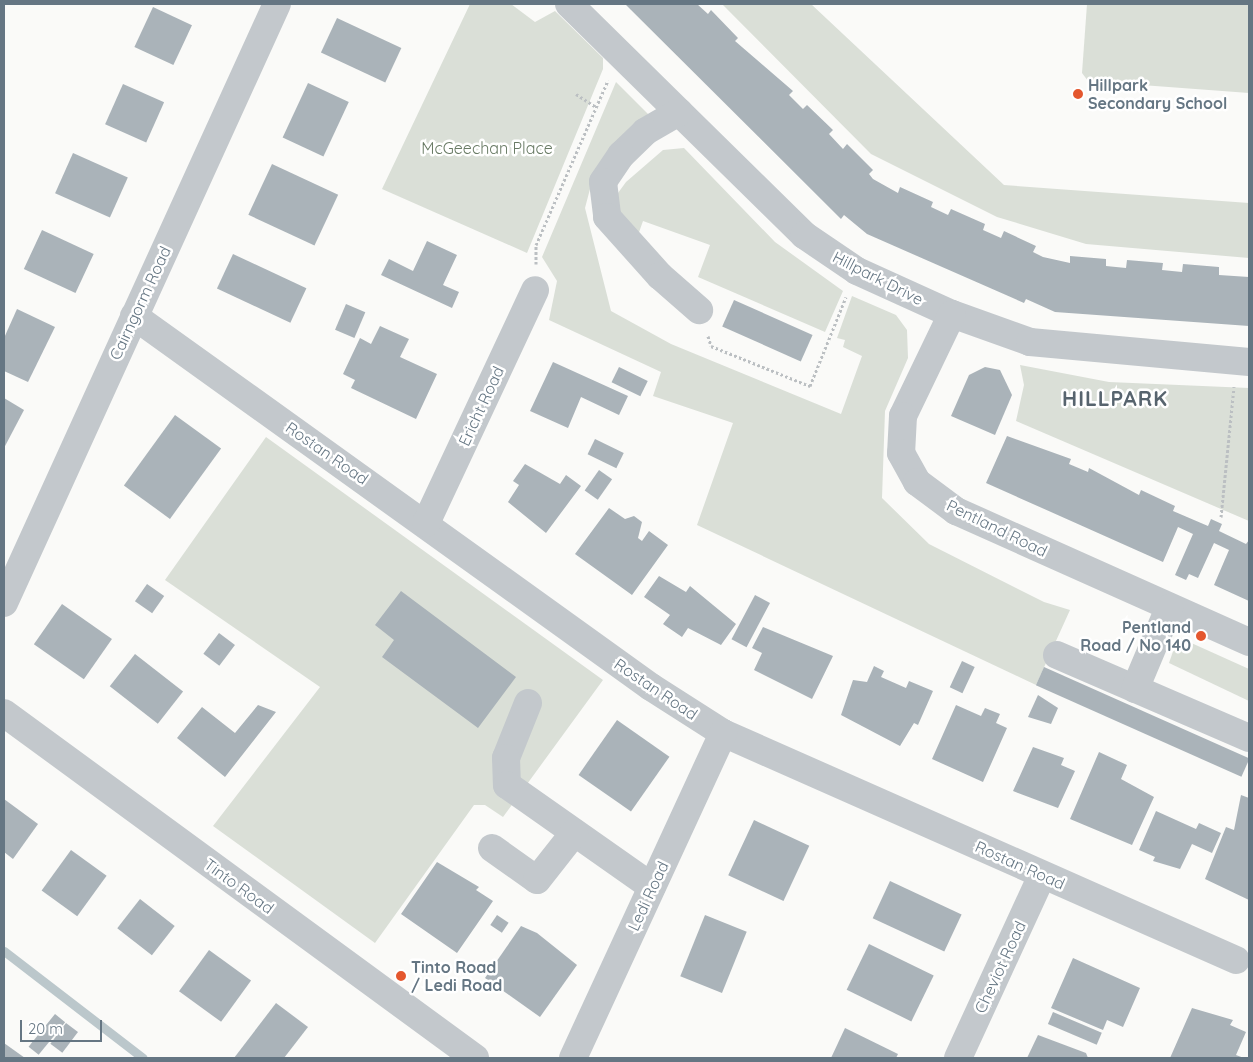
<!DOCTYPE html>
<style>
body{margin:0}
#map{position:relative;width:1253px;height:1062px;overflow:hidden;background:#fafaf8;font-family:Quicksand,sans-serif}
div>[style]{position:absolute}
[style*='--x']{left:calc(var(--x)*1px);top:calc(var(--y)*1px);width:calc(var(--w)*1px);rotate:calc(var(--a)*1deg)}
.green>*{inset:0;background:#dadfd7}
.stream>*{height:9px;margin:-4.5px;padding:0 4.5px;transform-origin:4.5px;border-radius:4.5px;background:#bbc7cb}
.building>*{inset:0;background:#aab3b9;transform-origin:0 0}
.path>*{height:3px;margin-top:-1.5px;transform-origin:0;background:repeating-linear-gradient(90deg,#bbbfc2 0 2.5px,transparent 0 5px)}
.minor>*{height:28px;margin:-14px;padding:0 14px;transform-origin:14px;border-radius:14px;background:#c3c8cc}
.dots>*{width:14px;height:14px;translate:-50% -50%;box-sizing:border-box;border:2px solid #fff;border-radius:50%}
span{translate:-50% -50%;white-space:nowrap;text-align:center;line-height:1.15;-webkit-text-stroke:5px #fff;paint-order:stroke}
.poi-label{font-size:16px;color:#657683;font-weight:700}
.left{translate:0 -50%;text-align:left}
.right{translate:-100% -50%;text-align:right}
.park-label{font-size:16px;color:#687a64}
.street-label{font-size:16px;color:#657683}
.district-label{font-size:21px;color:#57646e;font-weight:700;letter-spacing:1px}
.frame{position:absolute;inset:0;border:5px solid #657683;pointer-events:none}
.scale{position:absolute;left:20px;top:1020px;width:82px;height:22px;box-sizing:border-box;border:2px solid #657683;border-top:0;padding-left:6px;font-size:15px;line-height:18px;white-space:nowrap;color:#657683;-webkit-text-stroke:4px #fff;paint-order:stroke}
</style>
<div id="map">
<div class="green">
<div style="clip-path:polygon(470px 4px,511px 4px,535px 22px,555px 11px,603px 58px,603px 69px,527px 253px,382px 189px)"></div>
<div style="clip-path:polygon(722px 4px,811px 4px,1004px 185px,1249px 203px,1249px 258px,1086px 244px,997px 217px,871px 154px)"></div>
<div style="clip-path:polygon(1087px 4px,1249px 4px,1249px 93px,1088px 81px,1082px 73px)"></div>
<div style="clip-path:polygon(616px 82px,648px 114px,595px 170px,585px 208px,611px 311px,671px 344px,841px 414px,862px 356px,843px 347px,845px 340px,837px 338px,852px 296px,896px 315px,907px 330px,908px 358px,885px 411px,882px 498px,929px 544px,1044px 602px,1070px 610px,1036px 685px,697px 525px,733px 423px,653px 396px,661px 372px,549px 320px,557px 281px,542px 257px)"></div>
<div style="clip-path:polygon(684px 148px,775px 242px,843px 291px,825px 332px,698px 277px,710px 245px,643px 221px,637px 238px,617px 212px,618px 193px,626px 182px,663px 150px)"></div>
<div style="clip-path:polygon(1020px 365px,1109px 382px,1249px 388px,1249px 521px,1016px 421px,1024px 385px)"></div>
<div style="clip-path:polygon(266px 437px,603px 680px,503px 817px,485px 805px,474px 805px,375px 943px,213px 826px,320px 687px,165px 580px)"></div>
<div style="clip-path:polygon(1178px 637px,1249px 669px,1249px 701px,1169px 663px)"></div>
</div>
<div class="stream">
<div style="--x:4;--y:951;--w:175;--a:37.6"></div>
</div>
<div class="building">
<div style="clip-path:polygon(625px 4px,697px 4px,708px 14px,711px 10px,738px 38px,735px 41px,793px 91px,789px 95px,803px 109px,807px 105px,833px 130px,829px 134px,843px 149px,847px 144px,873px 170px,869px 174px,873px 179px,898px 193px,900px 187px,933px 202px,931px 207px,948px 215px,951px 209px,985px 224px,983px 230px,1001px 238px,1004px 231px,1036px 246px,1033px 252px,1043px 257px,1070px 263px,1070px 256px,1106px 259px,1106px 266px,1126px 268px,1127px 260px,1163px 263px,1162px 270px,1182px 272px,1183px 264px,1219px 267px,1219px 275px,1249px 277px,1249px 326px,1055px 312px,1026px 299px,1024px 303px,867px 234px,844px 215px,841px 219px)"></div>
<div style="left:153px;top:7px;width:43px;height:44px;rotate:25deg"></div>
<div style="left:337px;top:18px;width:71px;height:38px;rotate:25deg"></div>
<div style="left:308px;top:83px;width:45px;height:60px;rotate:25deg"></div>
<div style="left:123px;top:84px;width:45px;height:44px;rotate:24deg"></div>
<div style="left:73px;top:153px;width:60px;height:44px;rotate:24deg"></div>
<div style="left:272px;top:164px;width:73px;height:56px;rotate:25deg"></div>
<div style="left:42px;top:230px;width:57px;height:43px;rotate:25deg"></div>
<div style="clip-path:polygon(427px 241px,457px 255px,443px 285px,459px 292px,452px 308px,381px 275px,389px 259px,413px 271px)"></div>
<div style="left:233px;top:254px;width:81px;height:38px;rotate:25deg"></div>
<div style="left:734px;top:300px;width:86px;height:29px;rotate:24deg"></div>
<div style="left:346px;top:304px;width:21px;height:28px;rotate:23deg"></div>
<div style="clip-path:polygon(17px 309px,55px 327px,28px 382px,4px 371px,4px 338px)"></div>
<div style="clip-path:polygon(380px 326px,409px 339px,400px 357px,437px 374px,416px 419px,351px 388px,355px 380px,343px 374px,360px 338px,371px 344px)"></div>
<div style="clip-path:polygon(553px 362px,628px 396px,619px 415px,581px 397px,568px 428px,530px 411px)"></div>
<div style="left:619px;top:367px;width:32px;height:17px;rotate:26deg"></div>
<div style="clip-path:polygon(985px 367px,1000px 370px,1012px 395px,995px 435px,951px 416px,969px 375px)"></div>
<div style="clip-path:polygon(4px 398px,24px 410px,4px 448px)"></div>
<div style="left:175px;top:415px;width:57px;height:87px;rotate:36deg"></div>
<div style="clip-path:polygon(1007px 436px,1071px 459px,1069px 464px,1088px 472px,1089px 468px,1139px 495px,1141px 490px,1175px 506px,1173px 511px,1208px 526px,1211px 519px,1222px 524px,1219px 531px,1246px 544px,1249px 540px,1249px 601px,1214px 585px,1229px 550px,1214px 543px,1198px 578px,1189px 574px,1186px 580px,1175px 575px,1193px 534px,1178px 527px,1163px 562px,986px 483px)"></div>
<div style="left:595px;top:439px;width:32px;height:17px;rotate:26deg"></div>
<div style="clip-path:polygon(525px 464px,560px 484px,566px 475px,581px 486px,546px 533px,508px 502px,519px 485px,513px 481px)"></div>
<div style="left:599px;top:470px;width:16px;height:25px;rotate:35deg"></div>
<div style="clip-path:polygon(609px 508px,625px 519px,634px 516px,642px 522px,638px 538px,642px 541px,649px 531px,668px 545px,632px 595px,575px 554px)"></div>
<div style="clip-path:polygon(659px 576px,686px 592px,690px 586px,736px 624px,721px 645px,688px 628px,682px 637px,663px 624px,670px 615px,644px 597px)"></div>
<div style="left:147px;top:584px;width:21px;height:21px;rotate:35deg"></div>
<div style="clip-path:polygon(401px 591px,516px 677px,478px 728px,382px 657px,394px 640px,375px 625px)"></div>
<div style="left:755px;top:595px;width:17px;height:50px;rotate:28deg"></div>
<div style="left:62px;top:604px;width:61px;height:49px;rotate:35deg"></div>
<div style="clip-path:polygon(763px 627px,833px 656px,812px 699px,754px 670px,762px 653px,752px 648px)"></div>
<div style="left:219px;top:633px;width:20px;height:26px;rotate:37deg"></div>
<div style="left:135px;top:654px;width:61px;height:41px;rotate:38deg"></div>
<div style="left:962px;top:661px;width:14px;height:29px;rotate:25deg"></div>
<div style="clip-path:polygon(874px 666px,884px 671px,881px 677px,906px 688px,909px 681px,933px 691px,918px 725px,914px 723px,900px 746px,841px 715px,853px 680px,867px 682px)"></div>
<div style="left:1044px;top:667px;width:225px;height:20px;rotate:24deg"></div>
<div style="clip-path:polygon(1038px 695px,1058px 708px,1051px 724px,1028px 717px)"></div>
<div style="clip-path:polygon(258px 705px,276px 712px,225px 777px,177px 738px,202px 707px,235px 733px)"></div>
<div style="clip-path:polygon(956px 705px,981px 716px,985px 708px,1000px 714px,996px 723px,1007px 728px,983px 782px,932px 759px)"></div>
<div style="left:617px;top:720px;width:64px;height:67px;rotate:35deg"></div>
<div style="clip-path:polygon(1033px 747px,1064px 758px,1061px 765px,1075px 771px,1058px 808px,1013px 791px)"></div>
<div style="clip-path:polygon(1099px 752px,1127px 765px,1121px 779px,1154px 797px,1132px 845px,1070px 819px)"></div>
<div style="clip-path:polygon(1241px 795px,1249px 798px,1249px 900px,1205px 879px,1226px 827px,1234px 830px)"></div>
<div style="clip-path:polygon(4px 799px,38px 824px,13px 859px,4px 852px)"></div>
<div style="clip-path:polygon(1156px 811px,1196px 829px,1199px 823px,1221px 833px,1212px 853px,1192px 844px,1180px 869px,1153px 861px,1155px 857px,1139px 850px)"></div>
<div style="left:754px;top:820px;width:61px;height:61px;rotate:25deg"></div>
<div style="left:71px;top:850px;width:44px;height:50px;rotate:36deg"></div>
<div style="clip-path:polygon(437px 862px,479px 887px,476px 890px,493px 901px,457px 953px,401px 914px)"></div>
<div style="left:890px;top:881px;width:79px;height:41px;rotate:25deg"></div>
<div style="left:140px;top:899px;width:44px;height:37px;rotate:38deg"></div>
<div style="left:497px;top:915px;width:14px;height:12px;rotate:34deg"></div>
<div style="left:705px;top:915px;width:45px;height:66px;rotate:22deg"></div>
<div style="clip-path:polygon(521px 926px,537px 933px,577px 965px,540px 1017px,485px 978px)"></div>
<div style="left:869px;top:944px;width:72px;height:51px;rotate:26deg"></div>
<div style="left:209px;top:950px;width:52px;height:51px;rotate:36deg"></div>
<div style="clip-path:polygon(1073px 958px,1140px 988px,1123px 1027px,1107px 1020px,1103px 1030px,1051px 1008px)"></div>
<div style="clip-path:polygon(276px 1003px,308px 1027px,284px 1058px,234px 1058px)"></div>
<div style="clip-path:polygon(1192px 1008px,1233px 1020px,1230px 1025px,1246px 1032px,1236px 1055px,1244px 1058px,1170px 1058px)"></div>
<div style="left:1053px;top:1012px;width:53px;height:13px;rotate:23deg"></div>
<div style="left:55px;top:1014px;width:13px;height:42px;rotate:39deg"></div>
<div style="left:66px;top:1023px;width:15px;height:26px;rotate:37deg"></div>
<div style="clip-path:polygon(845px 1028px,898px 1054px,896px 1058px,831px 1058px)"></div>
<div style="clip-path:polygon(1038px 1035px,1086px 1053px,1088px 1058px,1027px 1058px)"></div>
<div style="clip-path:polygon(4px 1043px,25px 1058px,4px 1058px)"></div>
</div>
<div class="path">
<div style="--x:576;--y:94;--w:24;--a:33"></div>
<div style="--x:536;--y:264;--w:19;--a:-90"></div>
<div style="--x:536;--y:245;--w:180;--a:-66.4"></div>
<div style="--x:708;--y:336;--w:10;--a:73"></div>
<div style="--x:711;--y:346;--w:107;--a:22"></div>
<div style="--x:810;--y:386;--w:96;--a:-68"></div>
<div style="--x:1221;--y:517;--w:131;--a:-84.3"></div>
</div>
<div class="minor">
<div style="--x:569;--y:4;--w:330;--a:44.5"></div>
<div style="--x:804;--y:235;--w:64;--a:34.2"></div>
<div style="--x:857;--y:271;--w:104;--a:24.4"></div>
<div style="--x:952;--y:314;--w:83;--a:19.7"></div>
<div style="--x:1030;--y:342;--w:220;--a:5.2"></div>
<div style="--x:679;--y:112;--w:39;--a:150"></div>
<div style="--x:645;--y:132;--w:33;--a:136"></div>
<div style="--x:621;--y:155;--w:32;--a:124"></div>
<div style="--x:603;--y:182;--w:35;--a:83"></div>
<div style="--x:607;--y:217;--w:79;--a:48.1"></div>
<div style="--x:660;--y:276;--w:52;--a:41.1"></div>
<div style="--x:952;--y:314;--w:113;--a:115.7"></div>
<div style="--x:903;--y:416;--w:37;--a:93"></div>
<div style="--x:901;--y:453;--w:33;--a:61"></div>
<div style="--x:917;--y:482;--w:49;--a:36.6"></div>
<div style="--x:956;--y:511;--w:321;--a:24.1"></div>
<div style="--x:134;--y:316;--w:636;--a:35.66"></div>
<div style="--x:651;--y:687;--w:85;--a:32.6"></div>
<div style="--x:723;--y:733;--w:561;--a:23.87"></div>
<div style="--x:426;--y:523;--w:257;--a:-64.9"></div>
<div style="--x:4;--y:603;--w:658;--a:-65.5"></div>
<div style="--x:1057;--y:655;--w:209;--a:23.4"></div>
<div style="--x:1135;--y:689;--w:88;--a:-67.2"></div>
<div style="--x:528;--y:703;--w:59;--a:111.8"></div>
<div style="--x:506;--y:758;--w:27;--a:88"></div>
<div style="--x:507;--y:785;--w:177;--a:35.1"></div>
<div style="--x:4;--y:713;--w:584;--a:36.22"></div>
<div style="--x:492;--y:848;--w:55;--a:35.4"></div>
<div style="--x:537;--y:880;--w:60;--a:-51.8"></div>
<div style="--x:573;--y:1058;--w:358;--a:-65.2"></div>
<div style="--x:958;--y:1058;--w:201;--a:-65.3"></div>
</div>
<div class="dots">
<div style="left:1078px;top:94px;background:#e4572e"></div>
<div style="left:1201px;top:636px;background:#e4572e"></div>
<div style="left:401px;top:976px;background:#e4572e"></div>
</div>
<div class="poi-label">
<span class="left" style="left:1088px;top:94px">Hillpark<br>Secondary School</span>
<span class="right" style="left:1191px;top:636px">Pentland<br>Road / No 140</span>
<span class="left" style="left:411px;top:976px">Tinto Road<br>/ Ledi Road</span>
</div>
<div class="park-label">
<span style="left:487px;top:148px">McGeechan Place</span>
</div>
<div class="street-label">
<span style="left:878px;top:278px;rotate:27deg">Hillpark Drive</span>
<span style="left:140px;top:303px;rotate:-65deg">Cairngorm Road</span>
<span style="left:481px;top:406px;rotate:-65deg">Ericht Road</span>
<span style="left:327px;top:453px;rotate:35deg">Rostan Road</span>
<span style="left:997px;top:528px;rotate:26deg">Pentland Road</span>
<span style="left:656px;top:689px;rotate:34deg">Rostan Road</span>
<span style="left:1020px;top:865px;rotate:24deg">Rostan Road</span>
<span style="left:239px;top:886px;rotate:36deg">Tinto Road</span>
<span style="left:648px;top:896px;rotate:-65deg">Ledi Road</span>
<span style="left:1000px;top:967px;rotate:-65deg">Cheviot Road</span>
</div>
<div class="district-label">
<span style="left:1115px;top:398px">HILLPARK</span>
</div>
<div class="frame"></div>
<div class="scale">20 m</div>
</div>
